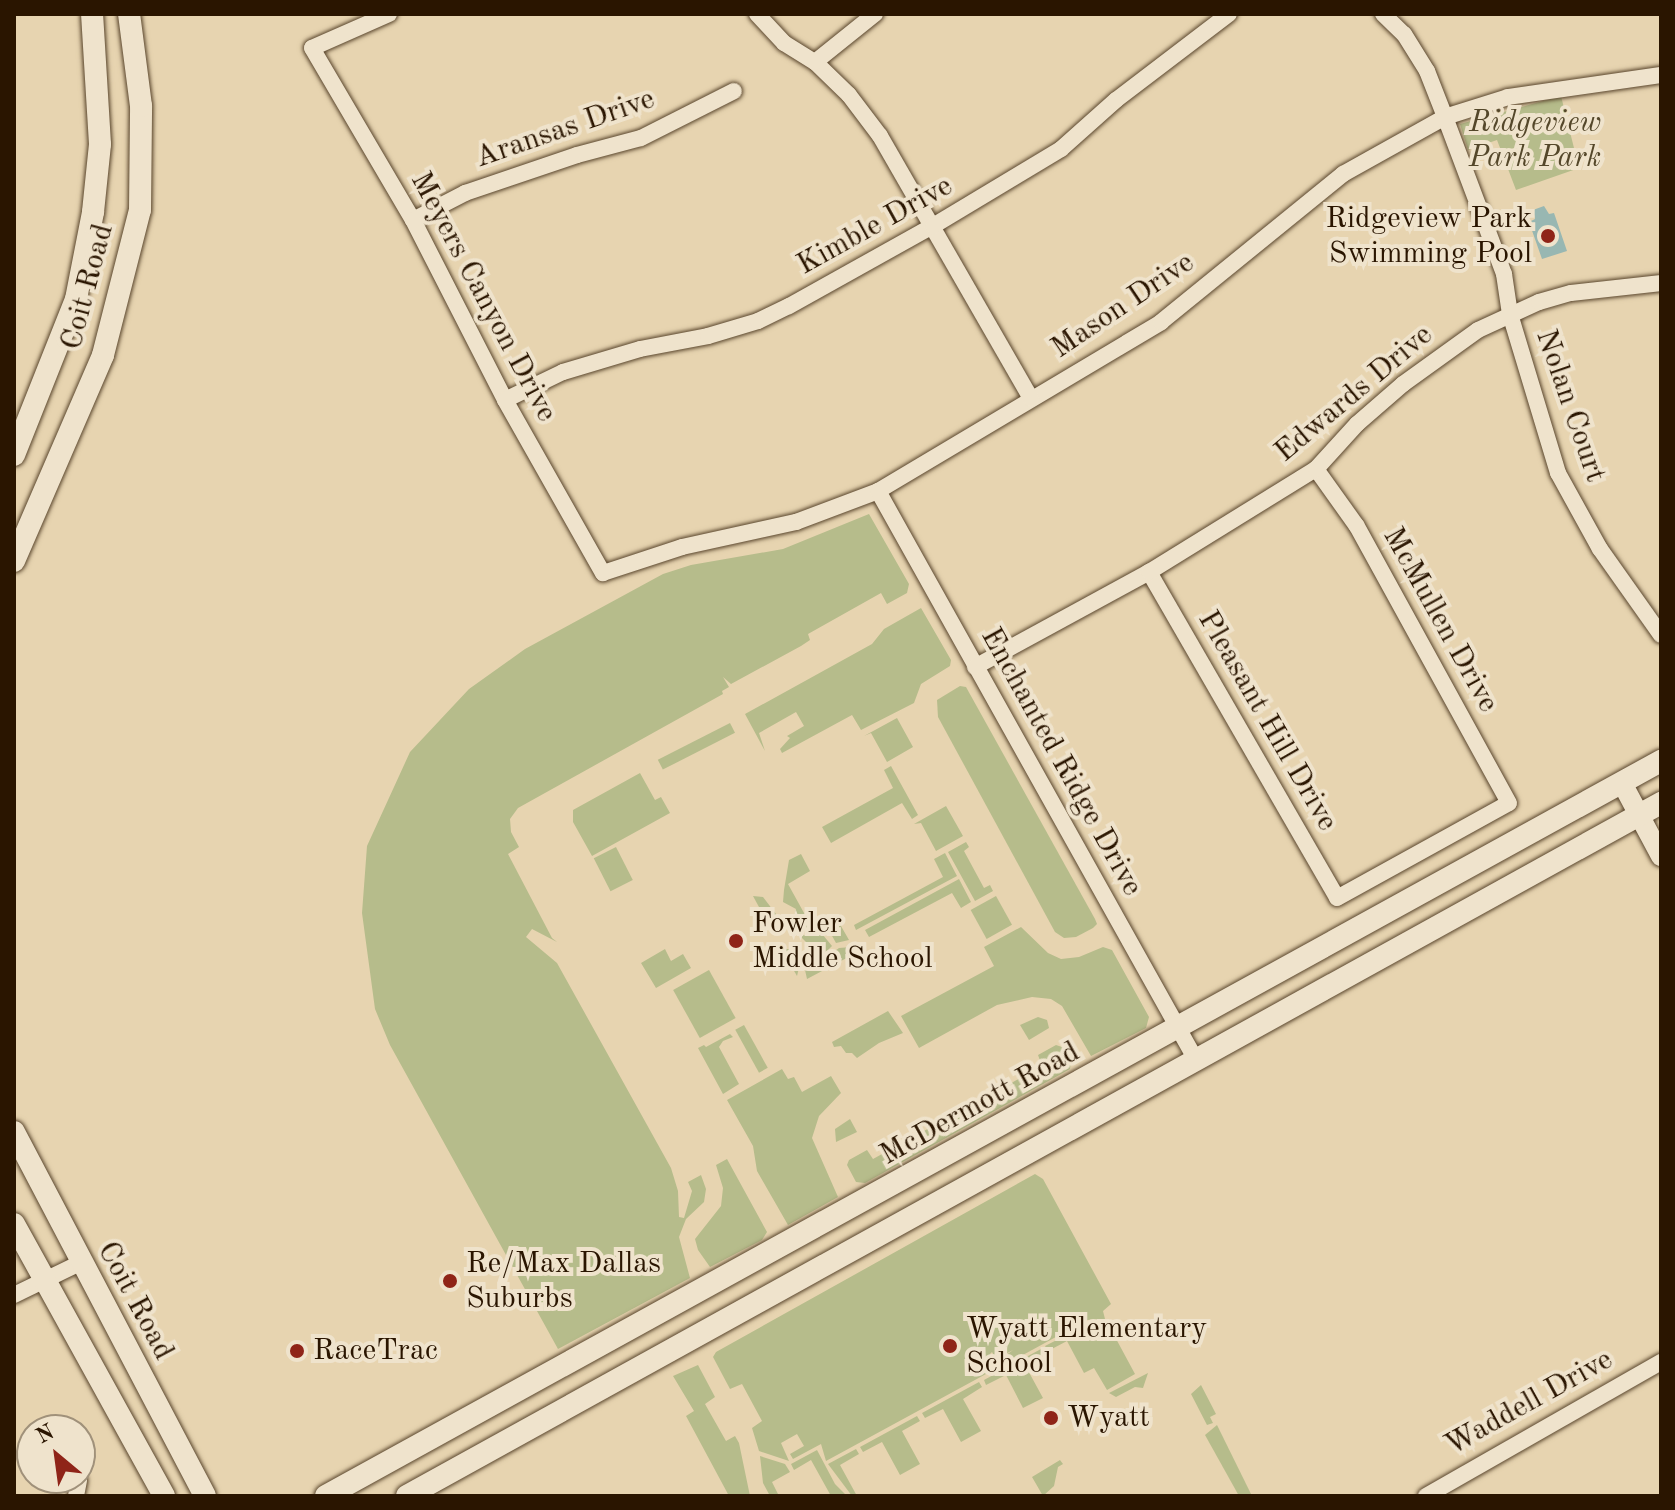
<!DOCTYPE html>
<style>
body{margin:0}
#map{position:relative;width:1675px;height:1510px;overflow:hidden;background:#e7d4b0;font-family:"Old Standard TT",serif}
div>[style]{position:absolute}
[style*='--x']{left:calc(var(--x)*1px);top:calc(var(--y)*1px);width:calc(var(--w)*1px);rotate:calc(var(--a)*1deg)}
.green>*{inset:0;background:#b6bc8b;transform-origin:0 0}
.water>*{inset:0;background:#98b7b2}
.roads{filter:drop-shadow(0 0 2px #59452c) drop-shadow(0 0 2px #59452c)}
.minor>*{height:16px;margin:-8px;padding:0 8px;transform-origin:8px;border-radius:8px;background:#efe3cc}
.tertiary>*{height:20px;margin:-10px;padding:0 10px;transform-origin:10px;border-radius:10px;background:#efe3cc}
.secondary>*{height:22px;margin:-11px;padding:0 11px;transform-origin:11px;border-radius:11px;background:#efe3cc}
.dots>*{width:22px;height:22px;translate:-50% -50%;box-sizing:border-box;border:4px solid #efe3cc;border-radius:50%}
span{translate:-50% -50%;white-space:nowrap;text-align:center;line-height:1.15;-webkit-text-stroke:8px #efe3cc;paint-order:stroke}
.park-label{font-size:30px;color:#54472a;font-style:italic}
.street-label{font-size:30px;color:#2a1500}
.poi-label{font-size:30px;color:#2a1500}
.right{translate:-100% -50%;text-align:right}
.left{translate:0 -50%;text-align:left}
.frame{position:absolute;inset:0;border:16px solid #2a1500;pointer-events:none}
.north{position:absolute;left:16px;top:1414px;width:80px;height:80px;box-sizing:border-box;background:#efe3cc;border:2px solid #a0917a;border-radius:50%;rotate:331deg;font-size:22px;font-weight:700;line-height:32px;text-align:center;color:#2a1500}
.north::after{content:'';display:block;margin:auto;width:28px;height:36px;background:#8f2418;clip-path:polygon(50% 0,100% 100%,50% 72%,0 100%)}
</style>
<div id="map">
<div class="green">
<div style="clip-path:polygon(1561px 96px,1579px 168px,1516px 190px,1497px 140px,1468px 150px,1460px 124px)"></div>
<div style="clip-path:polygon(869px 514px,909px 584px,907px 593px,887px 604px,881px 593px,808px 634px,810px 640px,801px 646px,731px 684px,723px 677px,729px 687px,722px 691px,723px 694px,518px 808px,510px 819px,511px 832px,519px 847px,508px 854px,552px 938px,557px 942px,532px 929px,526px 937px,557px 963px,671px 1168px,678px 1191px,679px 1217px,684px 1218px,692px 1191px,688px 1182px,701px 1175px,706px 1189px,704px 1202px,686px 1219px,679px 1237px,690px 1278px,558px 1349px,390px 1045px,375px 1009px,362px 913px,367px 846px,410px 752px,469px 689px,525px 649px,663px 574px,691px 565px,783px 549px)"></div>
<div style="clip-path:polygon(921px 608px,951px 660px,950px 666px,921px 684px,914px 703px,861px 730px,852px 715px,782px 753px,780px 749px,790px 738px,787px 736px,804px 726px,796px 712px,759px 733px,765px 751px,745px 714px,872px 644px,884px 629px)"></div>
<div style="clip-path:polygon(960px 686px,966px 687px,1095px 919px,1097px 924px,1093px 928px,1076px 937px,1064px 938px,1055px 932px,938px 717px,937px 700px)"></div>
<div style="clip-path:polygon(897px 718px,913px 747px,887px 762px,871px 733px,864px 736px)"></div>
<div style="left:730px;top:723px;width:11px;height:81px;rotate:63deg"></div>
<div style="clip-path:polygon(891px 766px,918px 815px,912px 819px,902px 803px,831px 843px,822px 827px,893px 788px,884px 770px)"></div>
<div style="clip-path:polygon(640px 773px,655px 800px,661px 797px,670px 813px,592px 856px,573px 822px,573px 810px)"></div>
<div style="clip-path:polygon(946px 806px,963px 836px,936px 851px,921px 823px,914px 824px)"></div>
<div style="clip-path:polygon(966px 842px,969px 847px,964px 851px,984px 888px,990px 885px,993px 891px,975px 901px,948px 852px)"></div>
<div style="left:616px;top:847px;width:37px;height:25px;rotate:63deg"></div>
<div style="clip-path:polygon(945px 853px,957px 876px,856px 930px,854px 925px,943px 877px,934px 859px)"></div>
<div style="clip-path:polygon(801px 854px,810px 871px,788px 884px,814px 931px,837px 919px,849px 940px,836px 943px,831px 934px,815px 931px,805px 928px,793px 920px,796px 909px,783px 902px,784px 890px,789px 860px)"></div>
<div style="clip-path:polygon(959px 879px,971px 902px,961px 908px,952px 893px,869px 937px,865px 930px)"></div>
<div style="clip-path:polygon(753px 896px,763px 897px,776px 914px,773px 933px)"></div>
<div style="left:996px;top:896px;width:33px;height:29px;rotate:61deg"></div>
<div style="clip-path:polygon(1021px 927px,1048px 953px,1061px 959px,1079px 957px,1103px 947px,1112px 950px,1149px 1017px,1146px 1028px,1091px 1056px,1062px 1006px,1051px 999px,1032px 997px,997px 1005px,919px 1048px,901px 1016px,994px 966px,984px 947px)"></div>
<div style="clip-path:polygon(799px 935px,823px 935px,832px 946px,825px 953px,817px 953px)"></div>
<div style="clip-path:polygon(852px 947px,856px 953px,807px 979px,805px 970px,811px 960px,828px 956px,839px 948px)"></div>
<div style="clip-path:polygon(781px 948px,793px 950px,801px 959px,797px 976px)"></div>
<div style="clip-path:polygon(665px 949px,671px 961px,683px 954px,691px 968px,656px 988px,641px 963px)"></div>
<div style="left:709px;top:970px;width:55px;height:41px;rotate:61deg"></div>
<div style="clip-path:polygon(888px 1011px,903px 1033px,879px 1043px,857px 1058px,852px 1053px,846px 1053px,841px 1046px,834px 1047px,832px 1042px)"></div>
<div style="clip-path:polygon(1038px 1017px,1047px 1020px,1049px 1028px,1029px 1040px,1020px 1025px)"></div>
<div style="left:744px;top:1025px;width:49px;height:10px;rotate:61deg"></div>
<div style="clip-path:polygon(730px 1034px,733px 1037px,723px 1041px,719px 1047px,739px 1084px,723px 1094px,698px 1048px,704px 1045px,706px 1047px)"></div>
<div style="clip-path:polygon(1056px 1045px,1062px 1047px,1071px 1062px,1070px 1069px,865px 1183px,856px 1182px,847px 1165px,849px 1160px,867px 1150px,873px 1159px,1042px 1066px,1038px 1055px)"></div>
<div style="clip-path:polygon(782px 1069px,788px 1079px,794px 1077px,802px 1092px,831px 1076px,841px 1093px,819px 1116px,812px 1138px,838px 1197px,788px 1225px,757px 1171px,753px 1146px,727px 1100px)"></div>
<div style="clip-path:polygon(850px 1119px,857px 1132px,836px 1142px,835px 1129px)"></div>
<div style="clip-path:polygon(727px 1159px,767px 1232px,762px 1240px,710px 1267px,698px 1250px,695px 1239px,721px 1206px,723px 1188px,716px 1165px)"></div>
<div style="clip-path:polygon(1035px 1174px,1043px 1179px,1111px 1304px,1103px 1311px,1105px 1319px,1087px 1320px,1001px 1367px,998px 1361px,1013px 1350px,996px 1359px,992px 1352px,990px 1354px,997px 1368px,826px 1461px,821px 1444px,793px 1459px,790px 1454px,804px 1446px,797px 1434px,781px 1443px,789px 1461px,759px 1451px,752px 1428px,762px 1421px,742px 1384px,730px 1389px,713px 1357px,716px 1352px)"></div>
<div style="clip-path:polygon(1107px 1322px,1135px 1374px,1107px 1390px,1094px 1368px,1084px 1373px,1067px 1341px,1048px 1351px,1045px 1346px,1086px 1325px)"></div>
<div style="clip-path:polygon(1041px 1349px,1041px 1356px,1025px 1365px,1043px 1398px,1023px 1408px,1006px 1375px,986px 1385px,984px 1380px)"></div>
<div style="clip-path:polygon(698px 1365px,715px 1397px,705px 1404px,726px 1441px,735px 1436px,739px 1443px,750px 1496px,729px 1496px,686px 1416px,694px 1411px,673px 1376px)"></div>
<div style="clip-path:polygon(1148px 1373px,1143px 1388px,1135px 1387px,1116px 1397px,1109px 1393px)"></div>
<div style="clip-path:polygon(979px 1382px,982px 1387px,963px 1399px,981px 1431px,961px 1442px,943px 1409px,925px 1418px,922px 1413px)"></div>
<div style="clip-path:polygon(1201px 1385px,1216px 1414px,1210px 1417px,1213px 1423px,1207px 1425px,1191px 1394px)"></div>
<div style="clip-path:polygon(917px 1416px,920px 1421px,902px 1431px,920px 1464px,900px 1475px,882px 1442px,863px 1452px,860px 1447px)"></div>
<div style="clip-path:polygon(1217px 1425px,1252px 1496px,1239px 1496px,1205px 1435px)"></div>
<div style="clip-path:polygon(856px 1449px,859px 1454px,840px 1465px,857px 1496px,852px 1496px,828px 1464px)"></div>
<div style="clip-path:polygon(817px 1450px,835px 1484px,847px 1496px,831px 1496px,811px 1460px,794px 1470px,791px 1464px)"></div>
<div style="clip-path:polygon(760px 1456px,785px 1464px,790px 1472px,772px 1482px,779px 1496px,770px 1496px,763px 1483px)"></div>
<div style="clip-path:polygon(1060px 1460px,1063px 1464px,1058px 1467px,1054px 1486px,1043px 1496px,1032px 1477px)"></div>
</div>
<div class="water">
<div style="clip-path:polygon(1544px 206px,1549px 214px,1554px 213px,1567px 251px,1542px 259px,1529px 222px,1535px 219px,1533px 210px)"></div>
</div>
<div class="roads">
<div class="minor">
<div style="--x:389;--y:14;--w:84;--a:156.2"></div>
<div style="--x:312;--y:48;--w:199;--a:59.6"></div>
<div style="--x:413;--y:220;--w:202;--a:62.9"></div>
<div style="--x:505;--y:400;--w:199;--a:60.5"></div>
<div style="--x:603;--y:573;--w:83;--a:-18.2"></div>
<div style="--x:682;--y:547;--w:117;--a:-12.4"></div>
<div style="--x:796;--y:522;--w:88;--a:-20.7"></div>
<div style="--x:878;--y:491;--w:330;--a:-30.8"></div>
<div style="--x:1161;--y:322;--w:235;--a:-39.1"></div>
<div style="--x:1343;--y:174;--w:117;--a:-29.2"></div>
<div style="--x:1445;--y:117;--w:66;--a:-17.6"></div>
<div style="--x:1508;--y:97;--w:155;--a:-8.2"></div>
<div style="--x:757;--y:14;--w:40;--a:47"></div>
<div style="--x:784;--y:43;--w:36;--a:32"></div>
<div style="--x:815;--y:62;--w:47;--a:44.1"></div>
<div style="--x:849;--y:95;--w:51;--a:52.9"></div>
<div style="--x:880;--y:136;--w:303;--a:60.1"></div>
<div style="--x:1383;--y:14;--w:29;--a:44"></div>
<div style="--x:1404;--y:34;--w:44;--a:58.1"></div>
<div style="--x:1427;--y:71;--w:49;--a:68.6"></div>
<div style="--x:1445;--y:117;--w:168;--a:69.4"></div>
<div style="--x:1504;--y:274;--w:40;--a:81.5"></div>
<div style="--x:1510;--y:314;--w:166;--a:73.2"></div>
<div style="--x:1558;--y:473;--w:87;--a:61.1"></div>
<div style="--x:1600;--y:549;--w:105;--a:54.7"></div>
<div style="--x:815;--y:62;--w:77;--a:-38.7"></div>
<div style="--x:413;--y:220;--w:59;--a:-27.4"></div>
<div style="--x:465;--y:193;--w:118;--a:-18.7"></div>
<div style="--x:577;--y:155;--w:66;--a:-14.9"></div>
<div style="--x:641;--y:138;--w:104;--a:-26.8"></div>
<div style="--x:505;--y:400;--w:64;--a:-25.8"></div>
<div style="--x:563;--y:372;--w:80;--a:-16.6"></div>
<div style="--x:640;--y:349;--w:69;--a:-10.8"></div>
<div style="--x:708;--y:336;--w:52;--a:-16.7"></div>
<div style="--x:758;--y:321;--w:34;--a:-26"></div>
<div style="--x:789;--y:306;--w:165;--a:-29.1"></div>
<div style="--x:933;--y:226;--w:149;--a:-31"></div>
<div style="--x:1061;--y:149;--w:74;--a:-41.7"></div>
<div style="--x:1116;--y:100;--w:142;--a:-37.3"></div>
<div style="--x:878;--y:491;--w:652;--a:60.8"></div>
<div style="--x:1149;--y:572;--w:376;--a:60"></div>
<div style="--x:1337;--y:898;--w:196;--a:-28.9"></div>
<div style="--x:1509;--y:803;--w:317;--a:-118.8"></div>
<div style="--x:1356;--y:525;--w:69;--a:-125.5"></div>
<div style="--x:975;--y:667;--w:198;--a:-28.6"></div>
<div style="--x:1149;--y:572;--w:196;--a:-31.7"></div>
<div style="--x:1316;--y:469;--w:61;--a:-47.7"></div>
<div style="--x:1357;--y:424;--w:61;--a:-41"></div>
<div style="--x:1403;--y:384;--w:92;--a:-35.8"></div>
<div style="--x:1478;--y:330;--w:67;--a:-24.7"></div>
<div style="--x:1539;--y:302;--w:33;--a:-16"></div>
<div style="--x:1571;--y:293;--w:91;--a:-6.3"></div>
<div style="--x:14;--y:1295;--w:73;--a:-25.9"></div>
<div style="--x:76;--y:1496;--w:16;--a:-79"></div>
<div style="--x:1426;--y:1496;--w:271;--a:-29.7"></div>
</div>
<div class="tertiary">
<div style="--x:1622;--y:783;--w:83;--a:61.9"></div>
</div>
<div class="secondary">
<div style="--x:14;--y:455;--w:168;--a:-68.3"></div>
<div style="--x:76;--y:299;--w:89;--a:-78.9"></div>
<div style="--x:93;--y:212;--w:68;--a:-84.1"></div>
<div style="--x:100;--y:144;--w:130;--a:-93.5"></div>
<div style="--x:14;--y:561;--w:224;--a:-66.6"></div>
<div style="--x:103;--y:355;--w:150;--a:-75.7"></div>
<div style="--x:140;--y:210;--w:104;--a:-89.4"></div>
<div style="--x:141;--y:106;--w:93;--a:-97.4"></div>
<div style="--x:14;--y:1132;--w:411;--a:62.3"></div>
<div style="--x:14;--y:1224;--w:311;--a:61.1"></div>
<div style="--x:326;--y:1496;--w:1524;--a:-28.84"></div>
<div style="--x:407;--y:1496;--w:1433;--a:-28.93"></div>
</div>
</div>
<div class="dots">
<div style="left:1548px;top:236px;background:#8f2418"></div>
<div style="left:736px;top:941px;background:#8f2418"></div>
<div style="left:450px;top:1281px;background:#8f2418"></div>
<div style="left:950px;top:1346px;background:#8f2418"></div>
<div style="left:297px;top:1351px;background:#8f2418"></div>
<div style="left:1051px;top:1418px;background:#8f2418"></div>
</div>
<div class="park-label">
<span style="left:1535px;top:140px">Ridgeview<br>Park Park</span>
</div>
<div class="street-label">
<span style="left:565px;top:129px;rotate:-19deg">Aransas Drive</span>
<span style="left:875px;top:226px;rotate:-29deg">Kimble Drive</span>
<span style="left:88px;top:287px;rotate:-75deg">Coit Road</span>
<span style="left:483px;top:297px;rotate:62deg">Meyers Canyon Drive</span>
<span style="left:1123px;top:306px;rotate:-34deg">Mason Drive</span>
<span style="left:1354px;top:394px;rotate:-40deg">Edwards Drive</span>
<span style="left:1570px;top:406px;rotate:71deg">Nolan Court</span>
<span style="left:1440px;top:620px;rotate:61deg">McMullen Drive</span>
<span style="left:1267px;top:721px;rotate:60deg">Pleasant Hill Drive</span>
<span style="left:1061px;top:762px;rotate:61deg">Enchanted Ridge Drive</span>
<span style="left:980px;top:1104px;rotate:-29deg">McDermott Road</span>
<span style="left:135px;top:1301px;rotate:62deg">Coit Road</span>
<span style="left:1529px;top:1403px;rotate:-29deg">Waddell Drive</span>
</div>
<div class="poi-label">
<span class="right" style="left:1532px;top:236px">Ridgeview Park<br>Swimming Pool</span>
<span class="left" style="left:752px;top:941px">Fowler<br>Middle School</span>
<span class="left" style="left:466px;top:1281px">Re/Max Dallas<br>Suburbs</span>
<span class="left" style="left:966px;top:1346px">Wyatt Elementary<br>School</span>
<span class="left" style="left:313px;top:1351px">RaceTrac</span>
<span class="left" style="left:1067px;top:1418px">Wyatt</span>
</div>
<div class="frame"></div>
<div class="north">N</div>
</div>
